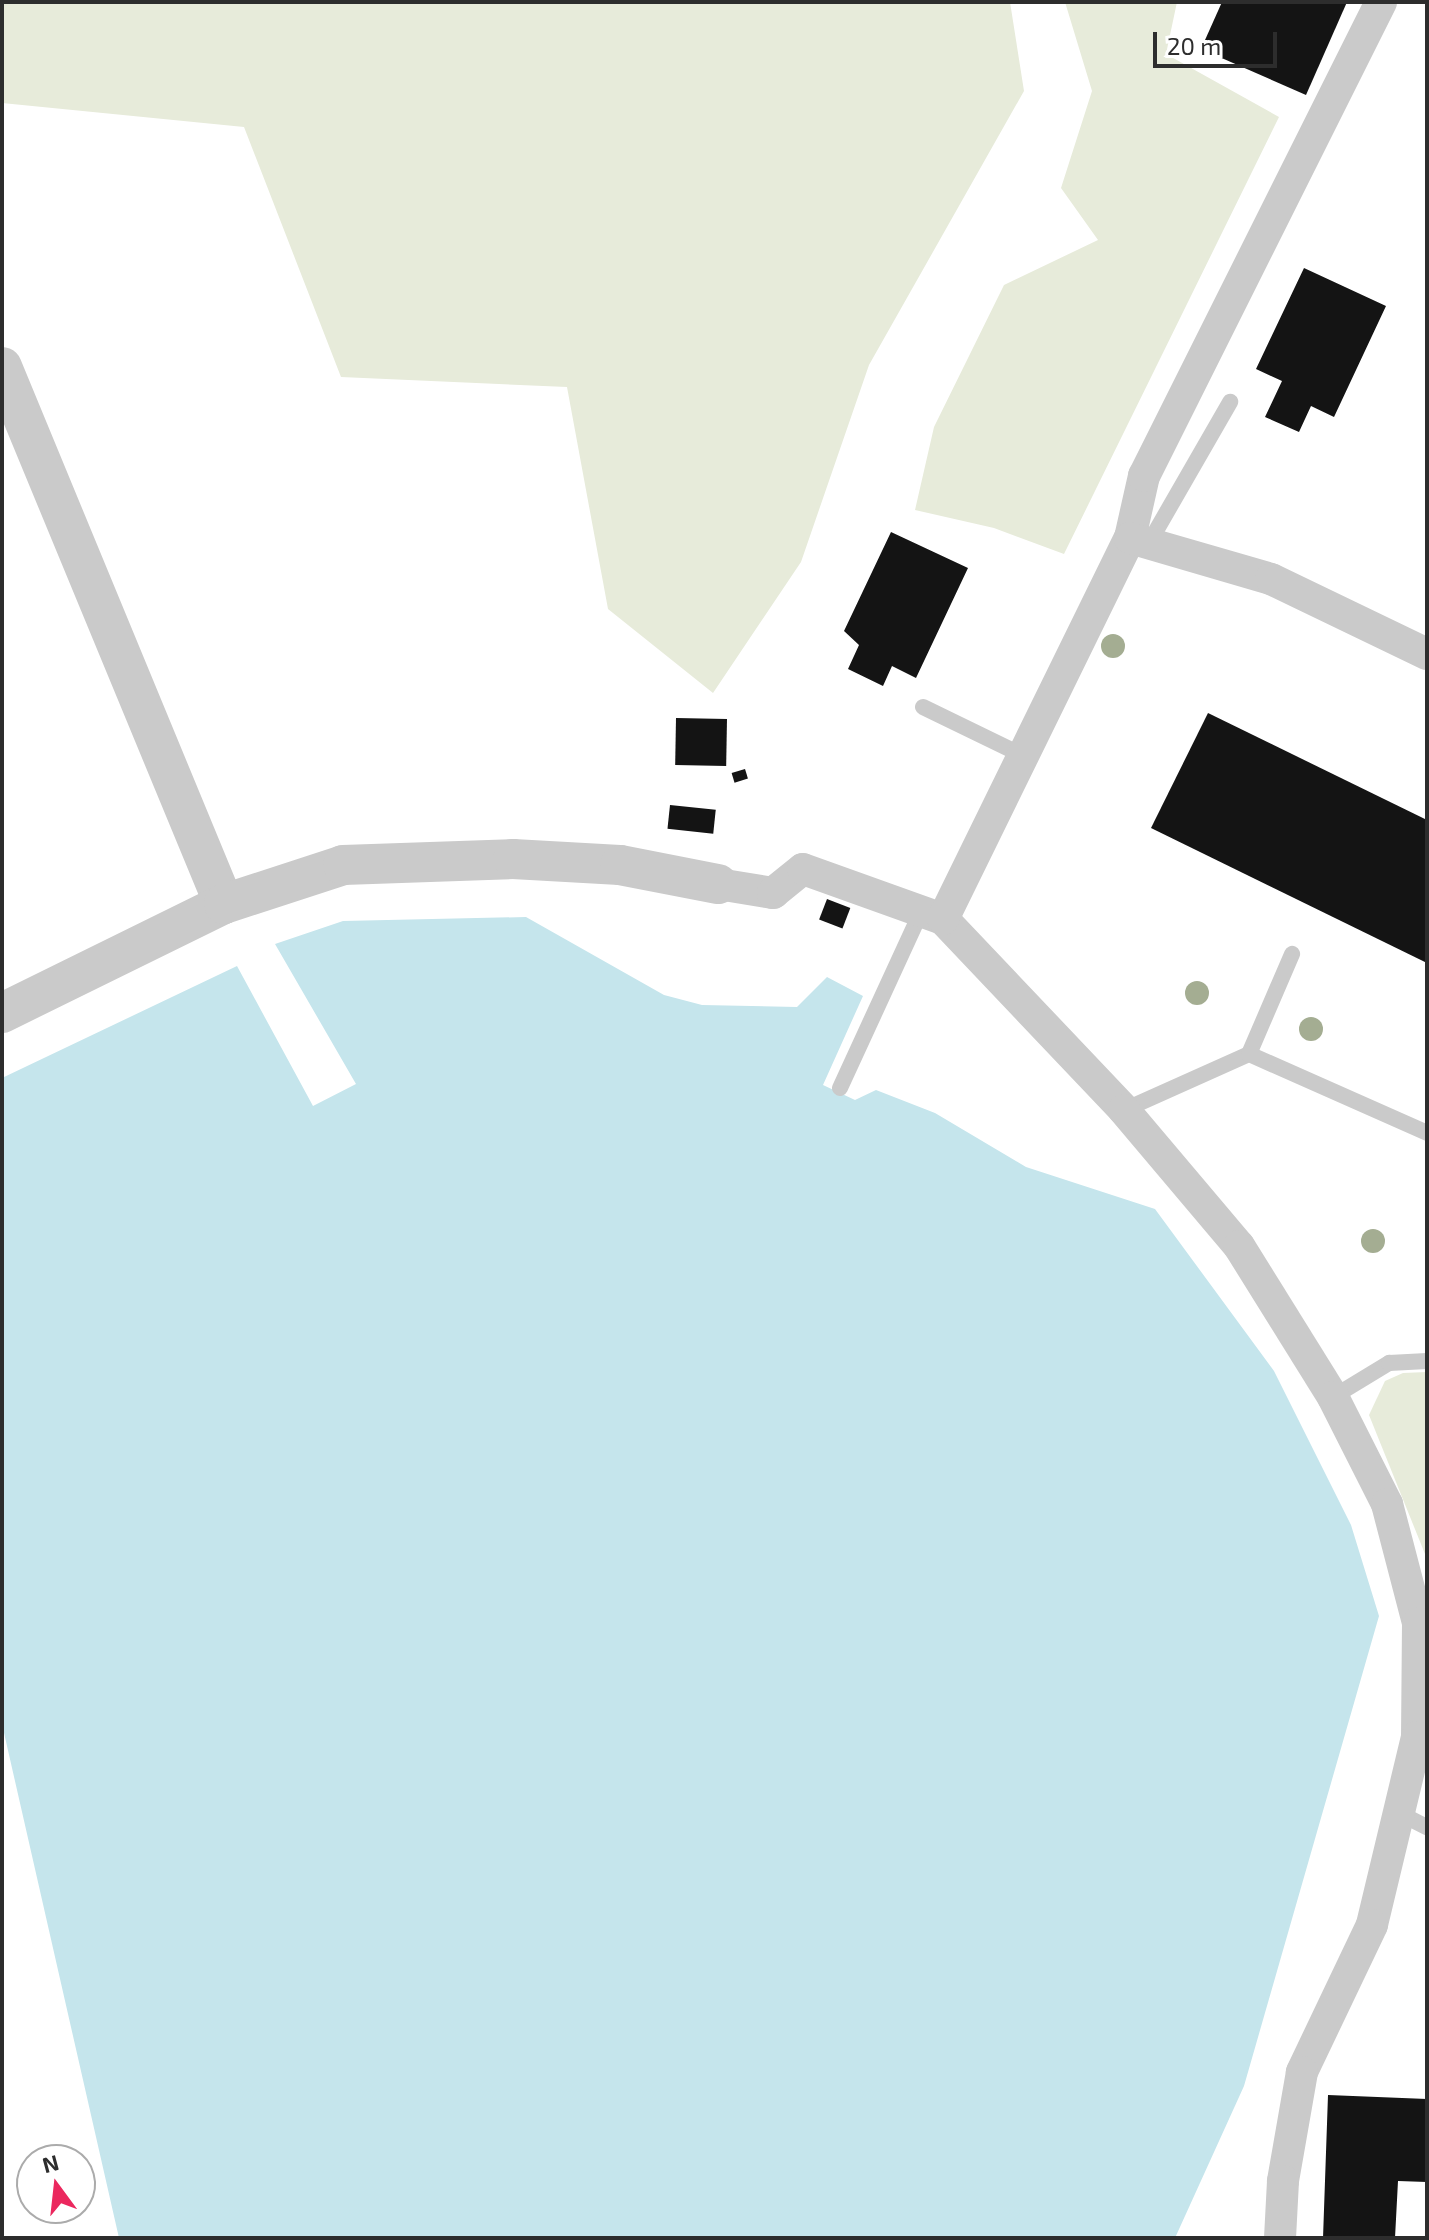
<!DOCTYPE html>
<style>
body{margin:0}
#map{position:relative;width:1429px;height:2240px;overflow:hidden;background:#fff;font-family:"Exo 2",sans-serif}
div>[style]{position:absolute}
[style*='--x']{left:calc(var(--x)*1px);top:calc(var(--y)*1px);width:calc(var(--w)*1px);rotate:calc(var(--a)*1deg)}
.green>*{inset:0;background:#e7ebda}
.water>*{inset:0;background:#c5e5ec}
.building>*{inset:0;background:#141414;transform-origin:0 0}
.service>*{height:16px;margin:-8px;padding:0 8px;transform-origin:8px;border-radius:8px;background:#cacaca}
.minor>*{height:32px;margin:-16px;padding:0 16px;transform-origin:16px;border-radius:16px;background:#cacaca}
.tertiary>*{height:40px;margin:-20px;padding:0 20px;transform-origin:20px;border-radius:20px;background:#cacaca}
.trees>*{width:24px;height:24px;margin:-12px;border-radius:50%;background:#a4ad92}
span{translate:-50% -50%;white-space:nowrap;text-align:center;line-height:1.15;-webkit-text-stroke:8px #fff;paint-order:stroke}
.frame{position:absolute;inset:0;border:4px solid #2d2d2d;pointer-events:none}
.north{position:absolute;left:16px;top:2144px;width:80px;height:80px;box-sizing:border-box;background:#fff;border:2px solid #ababab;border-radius:50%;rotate:345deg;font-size:22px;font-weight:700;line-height:32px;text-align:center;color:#2d2d2d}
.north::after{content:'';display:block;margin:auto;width:28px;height:36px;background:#eb285e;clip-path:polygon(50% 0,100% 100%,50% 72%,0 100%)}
.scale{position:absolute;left:1153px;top:32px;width:124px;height:36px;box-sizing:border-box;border:4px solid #2d2d2d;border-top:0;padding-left:10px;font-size:24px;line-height:28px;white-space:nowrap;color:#2d2d2d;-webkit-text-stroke:6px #fff;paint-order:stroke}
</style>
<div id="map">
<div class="green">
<div style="clip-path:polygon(2px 2px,1010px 2px,1024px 91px,869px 365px,801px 562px,713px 693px,608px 609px,567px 387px,341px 377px,244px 127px,2px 103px)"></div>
<div style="clip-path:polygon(1065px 2px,1177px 2px,1166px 54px,1279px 117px,1064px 554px,994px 528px,915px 510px,934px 427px,1004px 285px,1098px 240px,1061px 188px,1092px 91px)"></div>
<div style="clip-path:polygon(1427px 1372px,1427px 1559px,1369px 1415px,1385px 1381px,1403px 1373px)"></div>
</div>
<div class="water">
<div style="clip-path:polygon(526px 917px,664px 995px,702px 1005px,797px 1007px,827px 977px,863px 996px,823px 1085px,855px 1100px,876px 1090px,935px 1113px,1026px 1167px,1155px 1209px,1274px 1371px,1351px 1525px,1379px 1616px,1244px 2086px,1175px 2238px,119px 2238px,2px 1724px,2px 1078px,237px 966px,313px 1106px,356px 1084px,275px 944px,343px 921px)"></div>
</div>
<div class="building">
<div style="clip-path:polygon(1222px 2px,1347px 2px,1306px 95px,1201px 49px)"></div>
<div style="clip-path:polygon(1304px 268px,1386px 306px,1334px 417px,1311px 406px,1299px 432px,1265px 417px,1282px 381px,1256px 369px)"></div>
<div style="clip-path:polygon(891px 532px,968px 568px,916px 678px,892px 666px,883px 686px,848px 669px,859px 645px,844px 631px)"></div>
<div style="clip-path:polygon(1208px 713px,1427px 820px,1427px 963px,1151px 828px)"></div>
<div style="left:676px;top:718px;width:51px;height:47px;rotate:1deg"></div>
<div style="left:745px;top:769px;width:10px;height:14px;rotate:73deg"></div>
<div style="left:670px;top:805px;width:46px;height:24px;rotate:6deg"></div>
<div style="left:827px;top:899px;width:25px;height:22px;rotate:21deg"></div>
<div style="clip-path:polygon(1328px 2095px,1427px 2099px,1427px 2182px,1398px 2181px,1395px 2238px,1323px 2238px)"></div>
</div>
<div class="service">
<div style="--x:1149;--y:543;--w:163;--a:-60.1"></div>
<div style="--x:923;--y:707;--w:112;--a:25.9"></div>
<div style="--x:1249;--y:1054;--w:109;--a:-66.7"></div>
<div style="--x:840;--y:1088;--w:194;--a:-65.3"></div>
<div style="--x:1124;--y:1110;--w:137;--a:-24.1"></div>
<div style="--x:1249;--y:1054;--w:195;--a:23.9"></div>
<div style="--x:1333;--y:1397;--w:66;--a:-31.3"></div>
<div style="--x:1389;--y:1363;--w:38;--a:-3"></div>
<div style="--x:1399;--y:1813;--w:31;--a:27"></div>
</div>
<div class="minor">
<div style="--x:1130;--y:538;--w:64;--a:-77.3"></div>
<div style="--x:1144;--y:476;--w:530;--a:-63.43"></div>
<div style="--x:718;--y:884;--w:56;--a:9.3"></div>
<div style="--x:773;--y:893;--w:38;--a:-39"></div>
<div style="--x:803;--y:869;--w:149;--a:19.7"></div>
<div style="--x:943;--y:919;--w:263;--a:46.5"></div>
<div style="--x:1124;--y:1110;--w:178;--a:49.8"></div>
<div style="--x:1239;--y:1246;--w:178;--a:58.1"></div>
<div style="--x:1333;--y:1397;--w:120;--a:63.2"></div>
<div style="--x:1387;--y:1504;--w:123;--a:75.4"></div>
<div style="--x:1418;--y:1623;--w:114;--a:90.5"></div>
<div style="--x:1417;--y:1737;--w:193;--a:103.5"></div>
<div style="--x:1372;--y:1925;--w:163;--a:115.5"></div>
<div style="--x:1302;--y:2072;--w:111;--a:99.9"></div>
<div style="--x:1283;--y:2181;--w:57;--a:93"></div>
<div style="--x:943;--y:919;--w:424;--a:-63.9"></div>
<div style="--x:1130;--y:538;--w:147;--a:16.2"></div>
<div style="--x:1271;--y:579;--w:173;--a:25.7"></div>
</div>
<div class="tertiary">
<div style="--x:2;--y:367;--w:581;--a:67.54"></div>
<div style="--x:2;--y:1013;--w:247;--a:-26.2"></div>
<div style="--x:224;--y:904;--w:125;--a:-18.1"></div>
<div style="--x:343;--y:865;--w:170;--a:-2"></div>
<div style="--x:513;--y:859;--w:107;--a:3.2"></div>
<div style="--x:620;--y:865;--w:100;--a:11"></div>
</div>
<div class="trees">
<div style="left:1113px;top:646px"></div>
<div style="left:1197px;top:993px"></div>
<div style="left:1311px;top:1029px"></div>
<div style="left:1373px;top:1241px"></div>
</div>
<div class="frame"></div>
<div class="north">N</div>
<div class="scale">20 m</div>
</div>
